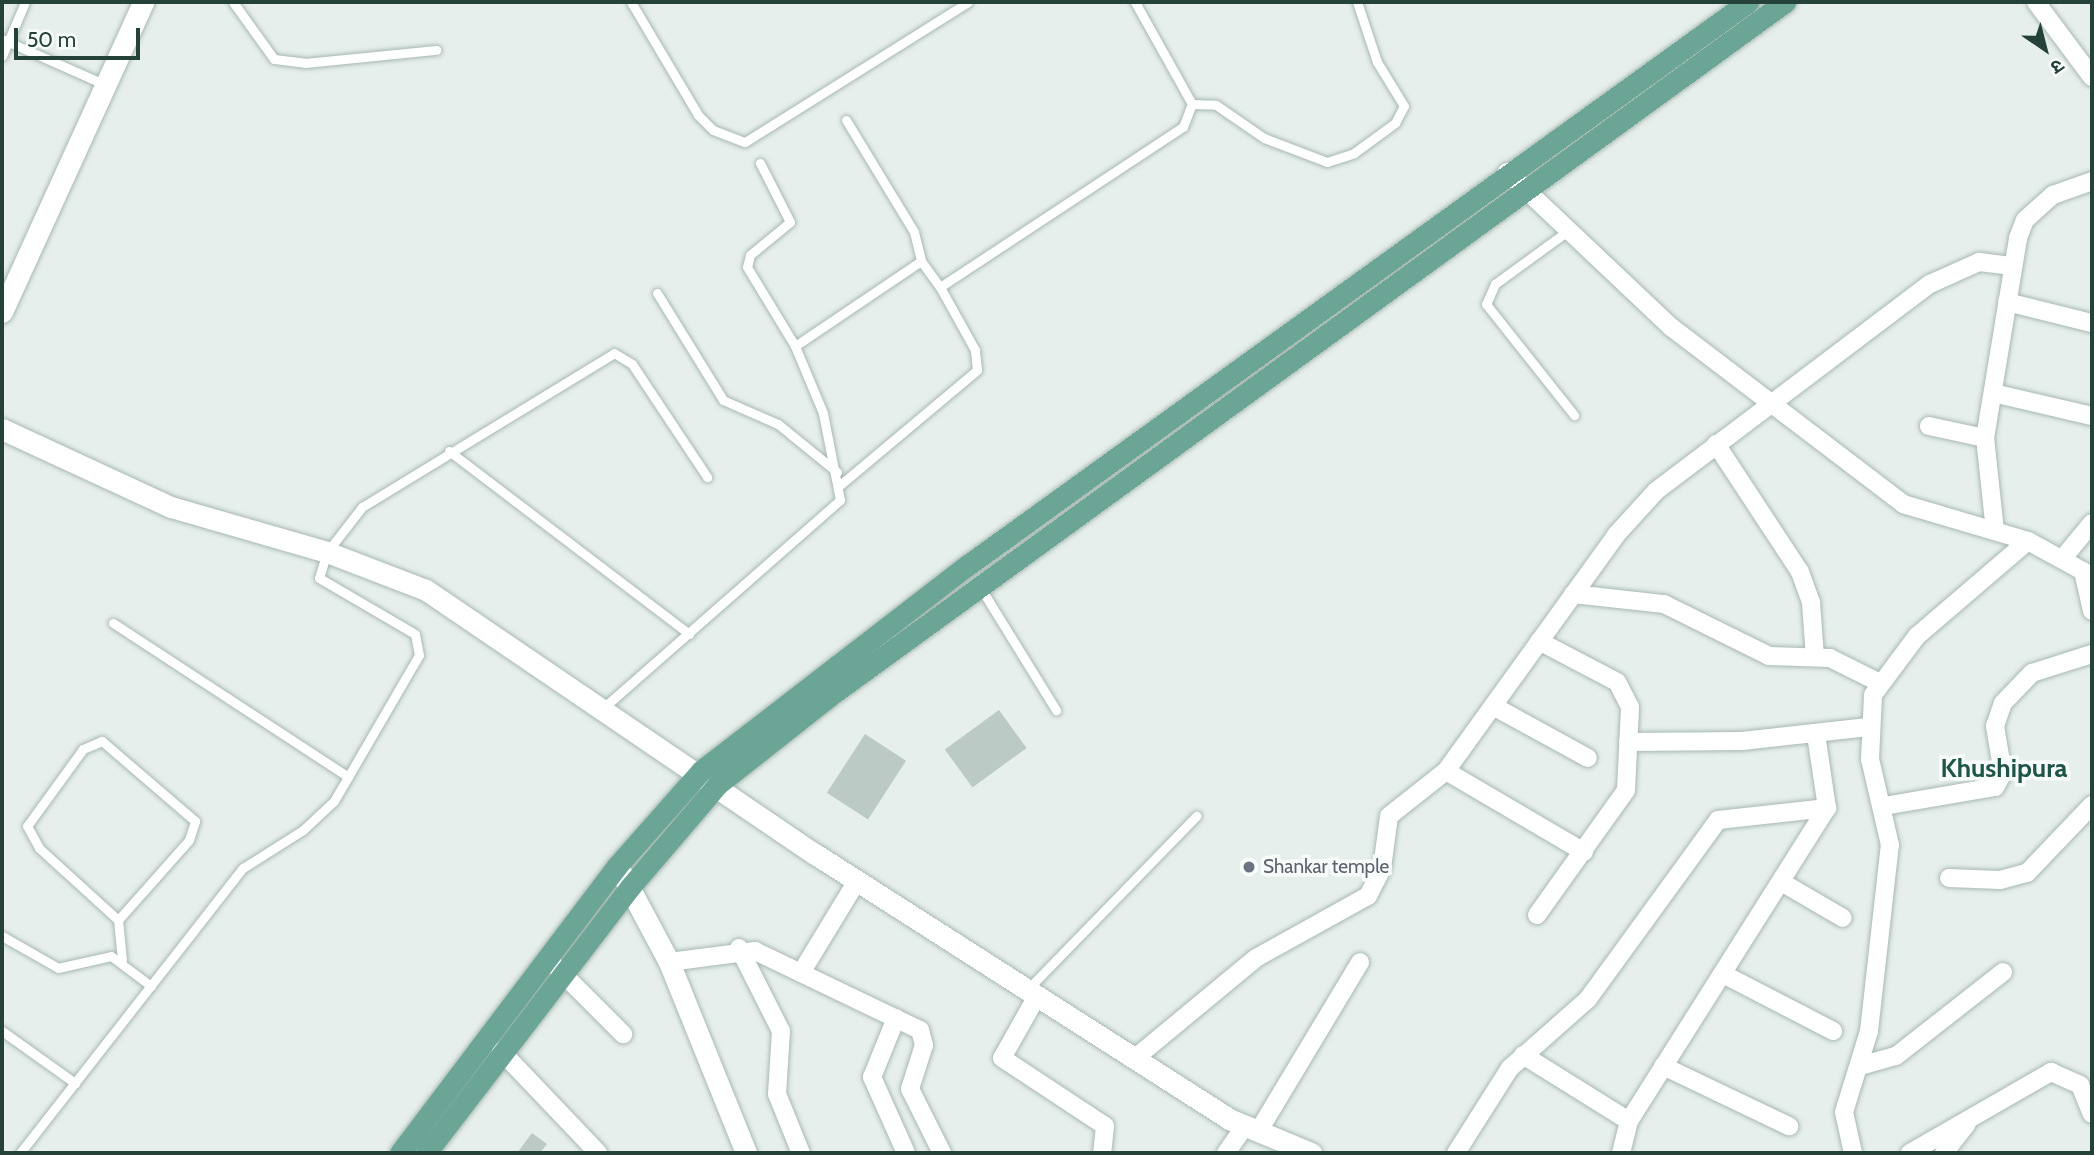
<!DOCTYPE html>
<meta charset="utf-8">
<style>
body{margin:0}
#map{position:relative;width:2094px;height:1155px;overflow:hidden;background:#e6efeb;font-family:Cabin,"Noto Sans Devanagari",sans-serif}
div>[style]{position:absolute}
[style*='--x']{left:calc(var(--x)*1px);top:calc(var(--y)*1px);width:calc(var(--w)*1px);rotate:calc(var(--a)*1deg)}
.building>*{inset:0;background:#bbcac4;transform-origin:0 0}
.roads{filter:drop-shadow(0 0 2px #a8b8b2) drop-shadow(0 0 2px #a8b8b2)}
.service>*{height:9px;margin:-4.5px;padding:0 4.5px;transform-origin:4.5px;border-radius:4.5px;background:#fff}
.minor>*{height:18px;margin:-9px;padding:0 9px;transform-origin:9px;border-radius:9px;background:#fff}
.tertiary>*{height:21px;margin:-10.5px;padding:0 10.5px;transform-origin:10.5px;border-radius:10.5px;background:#fff}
.primary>*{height:21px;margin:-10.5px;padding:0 10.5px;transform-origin:10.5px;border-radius:10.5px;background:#6aa596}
.dots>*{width:19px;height:19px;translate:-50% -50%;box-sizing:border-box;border:4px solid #f7fbf9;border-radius:50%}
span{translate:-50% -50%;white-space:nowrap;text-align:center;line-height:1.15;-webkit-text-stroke:7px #f7fbf9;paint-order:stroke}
.worship-label{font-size:19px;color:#5b616d}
.left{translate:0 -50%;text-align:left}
.district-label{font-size:26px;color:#1f5548;font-weight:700}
.frame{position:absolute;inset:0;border:4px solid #24423a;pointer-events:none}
.north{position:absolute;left:2010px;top:14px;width:70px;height:70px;-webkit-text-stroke:5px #f7fbf9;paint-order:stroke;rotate:145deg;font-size:19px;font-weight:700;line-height:28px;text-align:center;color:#24423a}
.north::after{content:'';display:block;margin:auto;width:24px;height:32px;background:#24423a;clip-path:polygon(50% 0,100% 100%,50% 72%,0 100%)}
.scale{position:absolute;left:14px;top:28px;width:126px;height:32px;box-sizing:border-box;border:4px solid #24423a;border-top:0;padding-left:9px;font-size:21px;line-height:24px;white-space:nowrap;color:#24423a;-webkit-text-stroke:5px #f7fbf9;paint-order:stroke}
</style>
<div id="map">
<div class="building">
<div style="left:999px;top:710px;width:47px;height:67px;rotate:54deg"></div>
<div style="left:865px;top:734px;width:49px;height:70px;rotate:33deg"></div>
<div style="clip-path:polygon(532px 1133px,547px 1144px,540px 1153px,517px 1153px)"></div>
</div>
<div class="roads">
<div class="service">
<div style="--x:233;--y:2;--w:70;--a:54.3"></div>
<div style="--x:274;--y:59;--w:31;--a:7"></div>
<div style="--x:305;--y:63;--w:132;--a:-5.7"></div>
<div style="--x:631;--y:2;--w:131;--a:59.3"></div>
<div style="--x:698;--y:115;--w:21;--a:45"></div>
<div style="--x:713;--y:130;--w:34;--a:21"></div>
<div style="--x:745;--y:142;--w:263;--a:-32.1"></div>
<div style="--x:2;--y:39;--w:114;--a:23.9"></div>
<div style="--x:2;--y:56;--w:59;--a:-66.9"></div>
<div style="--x:1192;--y:104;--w:24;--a:2"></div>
<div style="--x:1216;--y:105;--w:58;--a:34.5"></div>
<div style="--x:1264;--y:138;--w:67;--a:20.9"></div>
<div style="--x:1327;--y:162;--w:28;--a:-18"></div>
<div style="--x:1354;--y:153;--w:51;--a:-36.2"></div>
<div style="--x:1395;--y:123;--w:19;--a:-62"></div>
<div style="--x:1404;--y:106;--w:52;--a:-121.5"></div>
<div style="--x:1377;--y:62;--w:63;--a:-108.4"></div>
<div style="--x:846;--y:120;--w:131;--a:58.7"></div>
<div style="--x:914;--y:232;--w:30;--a:76"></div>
<div style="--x:760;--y:163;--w:66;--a:63"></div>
<div style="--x:790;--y:222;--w:52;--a:140.5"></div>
<div style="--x:750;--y:255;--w:12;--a:104"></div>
<div style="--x:747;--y:267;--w:92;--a:58.7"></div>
<div style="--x:1569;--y:230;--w:92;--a:143.9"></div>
<div style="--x:1495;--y:284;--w:22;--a:114"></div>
<div style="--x:1486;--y:304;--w:142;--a:51.6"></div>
<div style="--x:657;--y:293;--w:126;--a:58.3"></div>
<div style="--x:723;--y:400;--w:60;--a:23.6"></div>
<div style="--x:778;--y:424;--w:76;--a:39.1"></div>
<div style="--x:449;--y:451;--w:302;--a:37.3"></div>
<div style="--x:840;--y:485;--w:179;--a:-40"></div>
<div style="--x:977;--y:370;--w:20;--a:-96"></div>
<div style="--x:975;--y:350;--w:72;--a:-119.1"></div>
<div style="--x:980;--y:587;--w:145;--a:58.3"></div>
<div style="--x:113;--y:623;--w:281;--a:33.2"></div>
<div style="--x:602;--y:709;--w:317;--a:-41.3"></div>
<div style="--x:840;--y:500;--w:89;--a:-101.1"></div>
<div style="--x:823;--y:413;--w:73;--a:-112.7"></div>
<div style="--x:795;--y:346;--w:152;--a:-34"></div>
<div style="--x:921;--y:261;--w:32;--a:54"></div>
<div style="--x:940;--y:287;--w:291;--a:-33.4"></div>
<div style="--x:1183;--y:127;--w:25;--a:-69"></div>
<div style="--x:1192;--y:104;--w:117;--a:-119.2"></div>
<div style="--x:118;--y:920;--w:107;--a:-48.4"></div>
<div style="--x:189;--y:840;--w:20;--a:-72"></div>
<div style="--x:195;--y:821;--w:123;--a:-139.3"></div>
<div style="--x:102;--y:741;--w:21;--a:157"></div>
<div style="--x:83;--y:749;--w:95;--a:126"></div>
<div style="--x:27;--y:826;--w:25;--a:61"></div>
<div style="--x:39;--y:848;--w:107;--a:42.3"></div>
<div style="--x:118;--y:920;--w:40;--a:84.3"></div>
<div style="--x:2;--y:936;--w:64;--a:29.7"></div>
<div style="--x:58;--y:968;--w:54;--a:-12.8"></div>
<div style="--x:111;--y:956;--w:50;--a:36.9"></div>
<div style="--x:1027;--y:990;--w:243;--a:-45.8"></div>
<div style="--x:2;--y:1031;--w:90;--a:35.5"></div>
<div style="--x:20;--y:1153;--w:362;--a:-52"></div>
<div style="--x:243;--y:868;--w:71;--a:-32.3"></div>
<div style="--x:303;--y:830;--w:42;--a:-43.1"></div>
<div style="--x:334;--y:801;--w:169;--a:-59.8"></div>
<div style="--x:419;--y:655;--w:21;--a:-101"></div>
<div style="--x:415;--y:634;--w:111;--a:-149.7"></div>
<div style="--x:319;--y:578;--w:27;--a:-73"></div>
<div style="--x:327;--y:552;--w:57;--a:-52.1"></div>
<div style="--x:362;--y:507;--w:295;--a:-31.4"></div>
<div style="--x:614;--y:353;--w:21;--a:31"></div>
<div style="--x:632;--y:364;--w:136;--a:56.4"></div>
</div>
<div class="minor">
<div style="--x:2036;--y:2;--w:94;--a:53.3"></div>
<div style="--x:1507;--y:172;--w:226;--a:43.4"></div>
<div style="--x:1671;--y:327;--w:292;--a:37.3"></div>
<div style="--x:1903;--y:504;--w:130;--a:16.5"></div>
<div style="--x:2028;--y:541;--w:73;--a:28.7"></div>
<div style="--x:2007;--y:302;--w:88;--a:13.9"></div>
<div style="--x:1993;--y:393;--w:102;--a:13.1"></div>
<div style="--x:1929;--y:426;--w:57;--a:12.1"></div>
<div style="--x:1716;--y:444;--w:153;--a:56.7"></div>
<div style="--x:1800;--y:572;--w:33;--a:70"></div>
<div style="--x:1811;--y:603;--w:54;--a:85.8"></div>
<div style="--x:1995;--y:531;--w:94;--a:-96.1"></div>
<div style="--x:1985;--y:438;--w:203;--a:-80.6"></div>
<div style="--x:2018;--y:238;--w:19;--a:-69"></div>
<div style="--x:2025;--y:220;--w:38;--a:-42"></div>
<div style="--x:2053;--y:195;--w:41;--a:-19.7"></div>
<div style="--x:2063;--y:558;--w:45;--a:-50.4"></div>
<div style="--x:2083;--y:571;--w:41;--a:77.3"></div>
<div style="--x:1573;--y:594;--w:92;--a:6.3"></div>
<div style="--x:1664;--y:604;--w:117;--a:26.3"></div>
<div style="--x:1769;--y:656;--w:61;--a:1.9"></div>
<div style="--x:1830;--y:658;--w:56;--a:26.6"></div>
<div style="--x:1493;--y:706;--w:108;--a:28.7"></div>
<div style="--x:1628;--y:742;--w:114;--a:-0.5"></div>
<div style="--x:1742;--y:741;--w:127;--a:-6.3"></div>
<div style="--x:1446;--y:771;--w:160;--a:30.4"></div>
<div style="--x:1884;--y:806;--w:113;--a:-9.7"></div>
<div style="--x:1995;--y:787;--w:16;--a:-60"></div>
<div style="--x:2003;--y:773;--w:48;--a:-99.7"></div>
<div style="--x:1995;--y:726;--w:24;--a:-71"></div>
<div style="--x:2003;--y:703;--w:42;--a:-46"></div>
<div style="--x:2032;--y:673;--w:63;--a:-17.6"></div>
<div style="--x:1949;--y:878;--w:51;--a:2.2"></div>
<div style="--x:2000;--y:880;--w:28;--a:-15"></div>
<div style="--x:2027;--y:873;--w:94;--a:-46.3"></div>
<div style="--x:1783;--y:883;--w:69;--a:30.3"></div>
<div style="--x:1537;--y:915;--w:153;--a:-54.5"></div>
<div style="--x:1626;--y:790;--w:83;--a:-87.2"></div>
<div style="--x:1630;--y:707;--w:28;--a:-117"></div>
<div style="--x:1617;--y:682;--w:88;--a:-152.3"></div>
<div style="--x:739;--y:948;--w:93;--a:63.2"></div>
<div style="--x:781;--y:1031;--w:63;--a:93.6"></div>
<div style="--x:777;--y:1094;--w:64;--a:67.9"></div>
<div style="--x:669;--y:962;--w:87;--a:-7.3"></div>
<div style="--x:755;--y:951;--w:183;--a:25.6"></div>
<div style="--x:920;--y:1030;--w:16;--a:75"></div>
<div style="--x:924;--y:1045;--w:46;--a:107.7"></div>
<div style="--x:910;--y:1089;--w:72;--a:63.4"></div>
<div style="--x:554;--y:965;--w:98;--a:45"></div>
<div style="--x:801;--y:973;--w:108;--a:-58.7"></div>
<div style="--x:1723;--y:974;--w:124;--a:27.4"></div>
<div style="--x:1037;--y:996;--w:71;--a:119.4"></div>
<div style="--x:1002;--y:1058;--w:123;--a:33.4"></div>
<div style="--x:1105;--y:1126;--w:27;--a:96"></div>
<div style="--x:896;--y:1018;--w:64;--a:112.1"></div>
<div style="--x:872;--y:1077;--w:83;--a:65.9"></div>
<div style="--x:501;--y:1051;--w:141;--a:46.4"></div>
<div style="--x:1523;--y:1055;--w:125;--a:31.9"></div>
<div style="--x:1629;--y:1121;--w:33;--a:104"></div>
<div style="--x:1134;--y:1059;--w:158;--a:-39.6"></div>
<div style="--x:1256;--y:958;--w:128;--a:-29"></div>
<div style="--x:1368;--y:896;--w:31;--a:-63"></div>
<div style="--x:1382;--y:868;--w:52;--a:-82.3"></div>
<div style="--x:1389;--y:816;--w:73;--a:-38.3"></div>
<div style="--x:1446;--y:771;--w:291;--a:-54.2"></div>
<div style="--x:1616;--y:535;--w:59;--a:-47.7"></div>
<div style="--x:1656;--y:491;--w:343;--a:-37.1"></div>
<div style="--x:1930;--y:284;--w:54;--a:-24.2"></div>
<div style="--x:1979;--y:262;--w:34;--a:7"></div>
<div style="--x:1663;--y:1066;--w:140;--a:25.5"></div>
<div style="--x:1860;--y:1066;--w:37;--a:-16"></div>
<div style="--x:1896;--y:1056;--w:136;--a:-38.1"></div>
<div style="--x:1629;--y:1121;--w:370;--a:-57.7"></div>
<div style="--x:1827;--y:808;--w:75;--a:-98.5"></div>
<div style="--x:1258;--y:1132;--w:198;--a:-59"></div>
<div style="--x:1226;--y:1153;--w:33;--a:-55"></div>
<div style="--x:1456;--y:1153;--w:101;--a:-57.6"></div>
<div style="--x:1510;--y:1068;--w:104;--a:-41.5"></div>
<div style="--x:1588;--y:999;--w:221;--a:-54"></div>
<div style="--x:1718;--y:820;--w:110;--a:-6.3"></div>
<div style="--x:1853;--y:1153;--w:42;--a:-102.4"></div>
<div style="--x:1844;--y:1112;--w:85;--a:-72.8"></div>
<div style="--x:1869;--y:1031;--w:187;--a:-83.6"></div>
<div style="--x:1890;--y:845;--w:88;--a:-103.1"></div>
<div style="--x:1870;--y:759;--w:64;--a:-87.3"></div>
<div style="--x:1873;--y:695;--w:74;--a:-53.3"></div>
<div style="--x:1917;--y:636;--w:146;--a:-40.6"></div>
<div style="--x:1910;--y:1153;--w:163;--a:-29.9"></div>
<div style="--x:2051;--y:1072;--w:32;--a:24"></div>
<div style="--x:2080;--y:1085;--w:31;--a:68"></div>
<div style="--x:1944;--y:1153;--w:37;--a:-52"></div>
</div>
<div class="tertiary">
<div style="--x:2;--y:312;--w:341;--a:-65.5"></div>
<div style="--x:2;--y:429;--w:186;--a:24.8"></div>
<div style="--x:171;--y:507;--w:162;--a:16.1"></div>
<div style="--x:327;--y:552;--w:106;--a:21"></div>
<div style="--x:426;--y:590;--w:470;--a:34.2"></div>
<div style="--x:815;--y:854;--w:492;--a:32.6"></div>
<div style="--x:1229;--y:1119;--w:89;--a:22.5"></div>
<div style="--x:622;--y:874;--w:100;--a:61.9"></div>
<div style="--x:669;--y:962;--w:206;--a:68"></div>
</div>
<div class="primary">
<div style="--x:400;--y:1153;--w:360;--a:-52.9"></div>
<div style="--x:617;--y:866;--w:127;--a:-48.5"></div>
<div style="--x:701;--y:771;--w:337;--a:-37.7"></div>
<div style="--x:968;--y:565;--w:962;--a:-35.82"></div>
<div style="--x:426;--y:1153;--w:335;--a:-52.5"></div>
<div style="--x:630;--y:887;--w:135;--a:-49.5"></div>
<div style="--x:718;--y:784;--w:140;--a:-38.3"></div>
<div style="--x:828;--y:697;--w:1183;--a:-35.99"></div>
</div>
</div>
<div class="dots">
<div style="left:1249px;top:867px;background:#6b7280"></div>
</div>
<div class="worship-label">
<span class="left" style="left:1263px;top:867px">Shankar temple</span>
</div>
<div class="district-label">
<span style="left:2004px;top:769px">Khushipura</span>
</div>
<div class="frame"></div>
<div class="north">उ</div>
<div class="scale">50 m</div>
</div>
